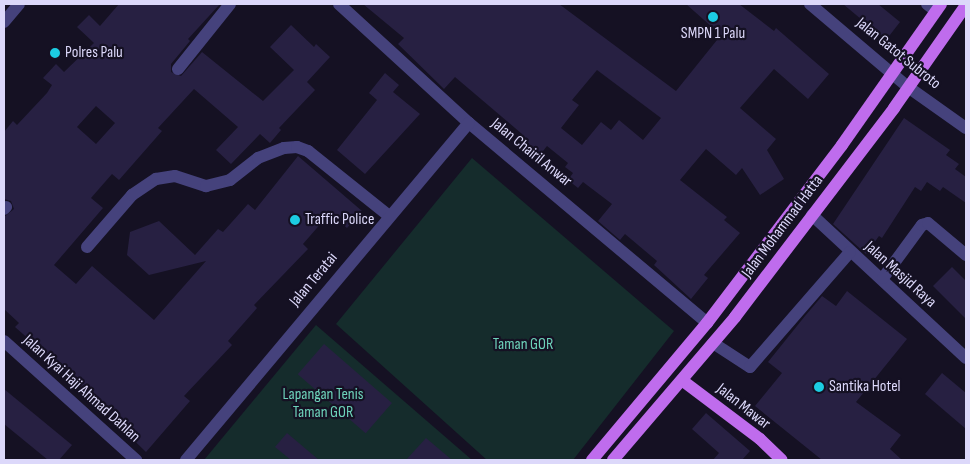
<!DOCTYPE html>
<style>
body{margin:0}
#map{position:relative;width:970px;height:464px;overflow:hidden;background:#151123;font-family:"Sofia Sans Condensed",sans-serif}
div>[style]{position:absolute}
[style*='--x']{left:calc(var(--x)*1px);top:calc(var(--y)*1px);width:calc(var(--w)*1px);rotate:calc(var(--a)*1deg)}
.green>*{inset:0;background:#152c2c}
.building>*{inset:0;background:#272042;transform-origin:0 0}
.minor>*{height:12px;margin:-6px;padding:0 6px;transform-origin:6px;border-radius:6px;background:#45427c}
.major>*{height:12px;margin:-6px;padding:0 6px;transform-origin:6px;border-radius:6px;background:#bf6ced}
.dots>*{width:14px;height:14px;translate:-50% -50%;box-sizing:border-box;border:2px solid #151123;border-radius:50%}
span{translate:-50% -50%;white-space:nowrap;text-align:center;line-height:1.15;-webkit-text-stroke:4.5px #151123;paint-order:stroke}
.poi-label{font-size:16px;color:#dcd8fa}
.left{translate:0 -50%;text-align:left}
.street-label{font-size:16px;color:#dcd8fa}
.park-label{font-size:16px;color:#6dd2ba}
.frame{position:absolute;inset:0;border:5px solid #dcd8fa;pointer-events:none}
</style>
<div id="map">
<div class="green">
<div style="clip-path:polygon(472px 158px,674px 331px,573px 460px,487px 460px,336px 324px)"></div>
<div style="clip-path:polygon(316px 325px,472px 460px,204px 460px)"></div>
</div>
<div class="building">
<div style="clip-path:polygon(evenodd,119px 4px,220px 4px,188px 39px,190px 41px,171px 64px,171px 72px,181px 76px,202px 52px,263px 101px,294px 70px,270px 47px,291px 25px,314px 47px,316px 44px,330px 57px,307px 82px,315px 90px,279px 128px,281px 130px,270px 143px,260px 134px,231px 164px,216px 150px,238px 127px,194px 89px,158px 128px,162px 131px,119px 180px,112px 174px,91px 198px,103px 208px,54px 265px,76px 284px,92px 266px,154px 320px,206px 261px,149px 275px,127px 255px,130px 232px,159px 221px,195px 255px,218px 229px,223px 232px,248px 204px,255px 210px,298px 156px,362px 211px,347px 228px,330px 213px,303px 244px,308px 249px,254px 305px,257px 308px,228px 341px,232px 345px,184px 396px,190px 401px,146px 452px,85px 393px,37px 352px,40px 349px,15px 327px,19px 323px,4px 309px,4px 217px,14px 209px,11px 201px,4px 199px,4px 132px,13px 121px,17px 125px,47px 93px,52px 85px,43px 78px,56px 64px,64px 72px,94px 43px,77px 27px,89px 15px,100px 26px,119px 4px,96px 106px,115px 123px,96px 144px,77px 127px,96px 106px)"></div>
<div style="clip-path:polygon(evenodd,363px 4px,559px 4px,676px 91px,721px 35px,686px 4px,739px 4px,774px 31px,776px 28px,829px 74px,808px 99px,774px 69px,740px 108px,776px 139px,767px 150px,784px 179px,760px 195px,742px 168px,736px 175px,706px 149px,680px 180px,727px 217px,724px 220px,740px 233px,704px 275px,708px 278px,691px 299px,654px 265px,657px 261px,625px 234px,620px 240px,598px 221px,612px 204px,583px 182px,578px 188px,568px 180px,573px 173px,565px 167px,568px 163px,547px 146px,539px 156px,518px 138px,522px 134px,455px 77px,444px 89px,398px 44px,404px 38px,363px 4px,597px 70px,661px 118px,643px 140px,619px 120px,611px 130px,601px 122px,582px 145px,561px 128px,579px 105px,572px 100px,597px 70px)"></div>
<div style="clip-path:polygon(843px 4px,878px 4px,900px 22px,886px 40px)"></div>
<div style="clip-path:polygon(385px 73px,399px 85px,393px 92px,420px 114px,365px 174px,337px 150px,377px 100px,369px 93px)"></div>
<div style="clip-path:polygon(904px 118px,950px 150px,946px 155px,959px 164px,955px 169px,966px 177px,966px 203px,943px 187px,940px 191px,927px 182px,921px 191px,915px 187px,882px 238px,879px 236px,866px 254px,833px 224px)"></div>
<div style="clip-path:polygon(952px 267px,966px 281px,966px 319px,933px 286px)"></div>
<div style="clip-path:polygon(847px 291px,907px 339px,856px 402px,901px 435px,890px 449px,902px 460px,822px 460px,755px 406px,782px 373px,768px 362px,805px 316px,822px 296px,836px 306px)"></div>
<div style="left:324px;top:344px;width:90px;height:40px;rotate:41deg"></div>
<div style="clip-path:polygon(942px 373px,966px 393px,966px 429px,925px 394px)"></div>
<div style="clip-path:polygon(4px 389px,72px 445px,59px 460px,48px 460px,4px 424px)"></div>
<div style="clip-path:polygon(706px 413px,750px 451px,742px 460px,713px 460px,719px 453px,692px 429px)"></div>
<div style="clip-path:polygon(287px 433px,319px 460px,291px 460px,275px 447px)"></div>
<div style="clip-path:polygon(426px 438px,452px 460px,406px 460px)"></div>
</div>
<div class="minor">
<div style="--x:339;--y:4;--w:176;--a:42.5"></div>
<div style="--x:469;--y:123;--w:311;--a:40"></div>
<div style="--x:810;--y:4;--w:128;--a:40.3"></div>
<div style="--x:908;--y:87;--w:71;--a:35.3"></div>
<div style="--x:927;--y:4;--w:11;--a:38"></div>
<div style="--x:4;--y:22;--w:23;--a:-50"></div>
<div style="--x:178;--y:69;--w:83;--a:-51.3"></div>
<div style="--x:4;--y:209;--w:3;--a:-45"></div>
<div style="--x:812;--y:215;--w:210;--a:42.9"></div>
<div style="--x:87;--y:247;--w:69;--a:-49.1"></div>
<div style="--x:132;--y:195;--w:29;--a:-34"></div>
<div style="--x:156;--y:179;--w:19;--a:-9"></div>
<div style="--x:175;--y:176;--w:33;--a:18"></div>
<div style="--x:206;--y:186;--w:25;--a:-14"></div>
<div style="--x:230;--y:180;--w:36;--a:-38"></div>
<div style="--x:258;--y:158;--w:28;--a:-21"></div>
<div style="--x:284;--y:148;--w:13;--a:-4"></div>
<div style="--x:297;--y:147;--w:12;--a:20"></div>
<div style="--x:308;--y:151;--w:104;--a:38.7"></div>
<div style="--x:883;--y:278;--w:66;--a:-53.7"></div>
<div style="--x:922;--y:225;--w:6;--a:-18"></div>
<div style="--x:928;--y:223;--w:50;--a:40.1"></div>
<div style="--x:4;--y:341;--w:178;--a:42"></div>
<div style="--x:713;--y:343;--w:44;--a:33"></div>
<div style="--x:750;--y:367;--w:152;--a:-49"></div>
<div style="--x:186;--y:460;--w:440;--a:-50"></div>
</div>
<div class="major">
<div style="--x:683;--y:381;--w:96;--a:37"></div>
<div style="--x:760;--y:439;--w:30;--a:44"></div>
<div style="--x:592;--y:460;--w:179;--a:-50"></div>
<div style="--x:707;--y:323;--w:223;--a:-52.8"></div>
<div style="--x:842;--y:145;--w:172;--a:-54.9"></div>
<div style="--x:613;--y:460;--w:188;--a:-49.5"></div>
<div style="--x:735;--y:317;--w:263;--a:-52.7"></div>
<div style="--x:894;--y:108;--w:126;--a:-55"></div>
</div>
<div class="dots">
<div style="left:713px;top:17px;background:#1ccce2"></div>
<div style="left:55px;top:53px;background:#1ccce2"></div>
<div style="left:295px;top:220px;background:#1ccce2"></div>
<div style="left:819px;top:387px;background:#1ccce2"></div>
</div>
<div class="poi-label">
<span style="left:713px;top:34px">SMPN 1 Palu</span>
<span class="left" style="left:65px;top:53px">Polres Palu</span>
<span class="left" style="left:305px;top:220px">Traffic Police</span>
<span class="left" style="left:829px;top:387px">Santika Hotel</span>
</div>
<div class="street-label">
<span style="left:898px;top:54px;rotate:39deg">Jalan Gatot Subroto</span>
<span style="left:531px;top:153px;rotate:39deg">Jalan Chairil Anwar</span>
<span style="left:783px;top:227px;rotate:-53deg">Jalan Mohammad Hatta</span>
<span style="left:900px;top:275px;rotate:42deg">Jalan Masjid Raya</span>
<span style="left:314px;top:280px;rotate:-50deg">Jalan Teratai</span>
<span style="left:81px;top:389px;rotate:42deg">Jalan Kyai Haji Ahmad Dahlan</span>
<span style="left:743px;top:407px;rotate:38deg">Jalan Mawar</span>
</div>
<div class="park-label">
<span style="left:523px;top:345px">Taman GOR</span>
<span style="left:323px;top:404px">Lapangan Tenis<br>Taman GOR</span>
</div>
<div class="frame"></div>
</div>
